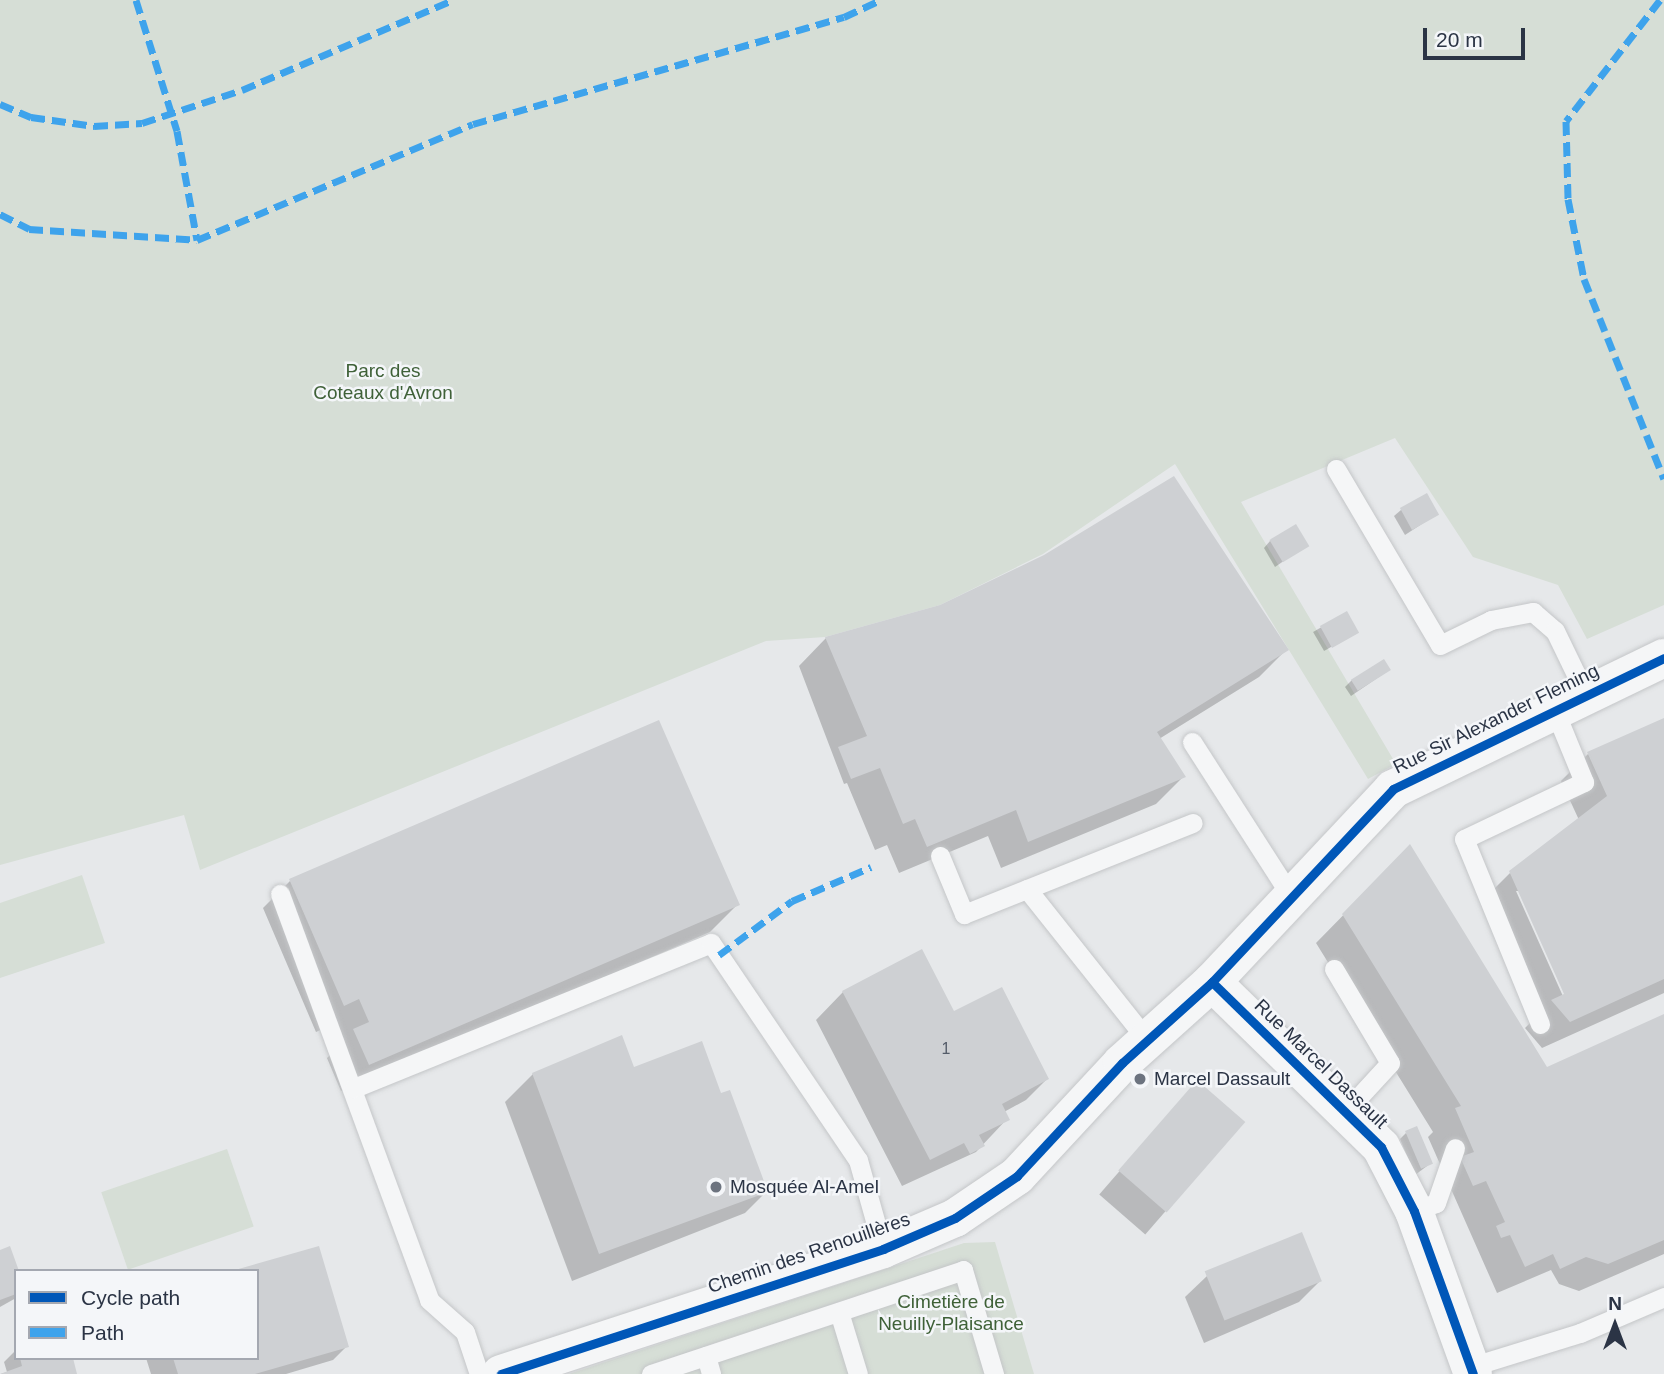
<!DOCTYPE html>
<meta charset="utf-8">
<style>
body{margin:0}
#map{position:relative;width:1664px;height:1374px;overflow:hidden;background:#e6e8ea;font-family:Helvetica,sans-serif}
div>[style]{position:absolute}
[style*='--x']{left:calc(var(--x)*1px);top:calc(var(--y)*1px);width:calc(var(--w)*1px);rotate:calc(var(--a)*1deg)}
.green>*{inset:0;background:#d6ded6;transform-origin:0 0}
.shadow>*{inset:0;background:#0003;transform-origin:0 0}
.building>*{inset:0;background:#ced0d3;transform-origin:0 0}
.roads{filter:drop-shadow(0 0 2px #c4c6c8) drop-shadow(0 0 2px #c4c6c8)}
.lane>*{height:19px;margin:-9.5px;padding:0 9.5px;transform-origin:9.5px;border-radius:9.5px;background:#f5f6f7}
.street>*{height:38px;margin:-19px;padding:0 19px;transform-origin:19px;border-radius:19px;background:#f5f6f7}
.quiet>*{height:7px;margin-top:-3.5px;transform-origin:0;background:repeating-linear-gradient(90deg,#3ea3ec 0 14px,transparent 0 21px)}
.cycleway>*{height:9px;margin:-4.5px;padding:0 4.5px;transform-origin:4.5px;border-radius:4.5px;background:#0057b8}
.dots>*{width:19px;height:19px;translate:-50% -50%;box-sizing:border-box;border:4px solid #f4f6f9;border-radius:50%}
span{translate:-50% -50%;white-space:nowrap;text-align:center;line-height:1.15;-webkit-text-stroke:5px #f4f6f9;paint-order:stroke}
.number-label{font-size:16px;color:#545c69}
.number-label span{-webkit-text-stroke-width:0}
.park-label{font-size:19px;color:#3f6138}
.street-label{font-size:19px;color:#2b3445}
.poi-label{font-size:19px;color:#2b3445}
.left{translate:0 -50%;text-align:left}
.legend{position:absolute;left:14px;top:1269px;width:245px;height:91px;box-sizing:border-box;background:#f4f6f9;border:2px solid #a4a8b1;margin:0;padding:9px 12px;list-style:none;font-size:21px;color:#2b3445}
.legend li{display:flex;align-items:center;gap:14px;height:35px}
.legend b{width:35px;border:2px solid #a4a8b1}
.north{position:absolute;left:1580px;top:1290px;width:70px;height:70px;-webkit-text-stroke:5px #f4f6f9;paint-order:stroke;rotate:0deg;font-size:19px;font-weight:700;line-height:28px;text-align:center;color:#2b3445}
.north::after{content:'';display:block;margin:auto;width:24px;height:32px;background:#2b3445;clip-path:polygon(50% 0,100% 100%,50% 72%,0 100%)}
.scale{position:absolute;left:1423px;top:28px;width:102px;height:32px;box-sizing:border-box;border:4px solid #2b3445;border-top:0;padding-left:9px;font-size:21px;line-height:24px;white-space:nowrap;color:#2b3445;-webkit-text-stroke:5px #f4f6f9;paint-order:stroke}
</style>
<div id="map">
<div class="green">
<div style="clip-path:polygon(0 0,1664px 0,1664px 605px,1587px 639px,1558px 585px,1473px 557px,1395px 438px,1241px 502px,1396px 764px,1368px 779px,1175px 464px,1043px 554px,940px 605px,825px 637px,766px 641px,200px 870px,184px 815px,0 865px)"></div>
<div style="clip-path:polygon(82px 875px,105px 943px,0 978px,0 903px)"></div>
<div style="left:227px;top:1149px;width:82px;height:133px;rotate:71deg"></div>
<div style="clip-path:polygon(995px 1242px,1034px 1374px,569px 1374px,964px 1243px)"></div>
</div>
<div class="shadow">
<div style="clip-path:polygon(1401px 510px,1437px 514px,1405px 535px,1394px 516px)"></div>
<div style="clip-path:polygon(1270px 541px,1307px 545px,1275px 567px,1264px 548px)"></div>
<div style="left:1346px;top:613px;width:22px;height:38px;rotate:60deg"></div>
<div style="clip-path:polygon(826px 638px,1287px 649px,1259px 677px,1159px 739px,1183px 777px,1156px 804px,1001px 868px,988px 836px,899px 873px,887px 845px,875px 850px,847px 783px,844px 784px,799px 666px)"></div>
<div style="clip-path:polygon(1389px 670px,1351px 696px,1345px 687px,1352px 680px)"></div>
<div style="clip-path:polygon(evenodd,1664px 720px,1664px 993px,1542px 1048px,1525px 1028px,1535px 1018px,1483px 900px,1511px 872px,1579px 820px,1561px 781px,1588px 754px,1664px 720px,1516px 891px,1520px 891px,1569px 1001px,1566px 1003px,1516px 891px)"></div>
<div style="clip-path:polygon(1410px 847px,1546px 1069px,1664px 1016px,1664px 1254px,1579px 1291px,1559px 1284px,1551px 1270px,1497px 1293px,1428px 1137px,1433px 1132px,1316px 943px)"></div>
<div style="clip-path:polygon(290px 881px,738px 904px,710px 932px,341px 1091px,327px 1058px,340px 1045px,331px 1025px,316px 1032px,263px 908px)"></div>
<div style="clip-path:polygon(843px 992px,953px 1014px,1047px 1079px,1026px 1100px,1004px 1112px,1007px 1119px,976px 1152px,902px 1186px,816px 1020px)"></div>
<div style="clip-path:polygon(533px 1074px,720px 1095px,766px 1192px,745px 1213px,572px 1281px,505px 1102px)"></div>
<div style="left:1197px;top:1082px;width:61px;height:149px;rotate:41deg"></div>
<div style="clip-path:polygon(1406px 1133px,1431px 1163px,1415px 1175px,1400px 1139px)"></div>
<div style="clip-path:polygon(1301px 1234px,1320px 1281px,1299px 1302px,1204px 1343px,1185px 1297px,1207px 1276px)"></div>
<div style="clip-path:polygon(317px 1248px,347px 1346px,333px 1360px,286px 1374px,151px 1374px,146px 1358px,257px 1358px,257px 1271px,239px 1271px)"></div>
<div style="clip-path:polygon(0 1252px,16px 1271px,16px 1298px,0 1307px)"></div>
<div style="clip-path:polygon(16px 1350px,16px 1358px,71px 1358px,75px 1374px,1px 1374px,7px 1372px,4px 1362px)"></div>
</div>
<div class="building">
<div style="clip-path:polygon(1174px 476px,1289px 650px,1157px 732px,1186px 777px,1028px 842px,1016px 810px,927px 847px,915px 819px,903px 824px,880px 768px,851px 779px,838px 747px,867px 736px,825px 637px,940px 605px,1044px 555px)"></div>
<div style="left:1427px;top:493px;width:25px;height:31px;rotate:61deg"></div>
<div style="left:1296px;top:524px;width:26px;height:31px;rotate:59deg"></div>
<div style="left:1347px;top:611px;width:25px;height:31px;rotate:61deg"></div>
<div style="left:1384px;top:659px;width:13px;height:39px;rotate:58deg"></div>
<div style="clip-path:polygon(1664px 718px,1664px 979px,1570px 1022px,1551px 1000px,1564px 994px,1509px 871px,1607px 796px,1587px 752px)"></div>
<div style="clip-path:polygon(659px 720px,740px 905px,369px 1065px,353px 1029px,369px 1022px,359px 999px,344px 1006px,289px 879px)"></div>
<div style="clip-path:polygon(1410px 844px,1547px 1067px,1664px 1014px,1664px 1240px,1608px 1264px,1586px 1257px,1560px 1269px,1553px 1254px,1525px 1267px,1510px 1235px,1501px 1238px,1496px 1226px,1505px 1222px,1486px 1181px,1473px 1186px,1460px 1157px,1474px 1152px,1455px 1108px,1461px 1106px,1342px 914px)"></div>
<div style="clip-path:polygon(922px 949px,954px 1011px,1002px 987px,1049px 1079px,1002px 1104px,1010px 1120px,979px 1135px,985px 1146px,970px 1154px,964px 1143px,930px 1160px,842px 991px)"></div>
<div style="clip-path:polygon(622px 1035px,634px 1067px,702px 1041px,721px 1093px,730px 1090px,768px 1192px,599px 1254px,532px 1073px)"></div>
<div style="left:1197px;top:1080px;width:64px;height:120px;rotate:41deg"></div>
<div style="left:1417px;top:1126px;width:41px;height:13px;rotate:67deg"></div>
<div style="left:1302px;top:1232px;width:53px;height:105px;rotate:68deg"></div>
<div style="clip-path:polygon(10px 1246px,19px 1271px,16px 1271px,16px 1294px,0 1300px,0 1250px)"></div>
<div style="clip-path:polygon(319px 1246px,349px 1347px,255px 1374px,178px 1374px,173px 1358px,257px 1358px,257px 1271px,235px 1270px)"></div>
<div style="clip-path:polygon(20px 1358px,73px 1358px,77px 1374px,0 1374px,22px 1366px)"></div>
</div>
<div class="roads">
<div class="lane">
<div style="--x:1336;--y:469;--w:204;--a:59.4"></div>
<div style="--x:1440;--y:645;--w:57;--a:-26.1"></div>
<div style="--x:1491;--y:620;--w:43;--a:-10.8"></div>
<div style="--x:1533;--y:612;--w:29;--a:41"></div>
<div style="--x:1555;--y:631;--w:71;--a:64.2"></div>
<div style="--x:1192;--y:742;--w:183;--a:57.3"></div>
<div style="--x:940;--y:856;--w:63;--a:67.5"></div>
<div style="--x:964;--y:914;--w:246;--a:-21.7"></div>
<div style="--x:1027;--y:889;--w:194;--a:51.5"></div>
<div style="--x:280;--y:894;--w:432;--a:69.8"></div>
<div style="--x:429;--y:1300;--w:48;--a:41.6"></div>
<div style="--x:465;--y:1332;--w:44;--a:71.6"></div>
<div style="--x:1334;--y:969;--w:109;--a:59.2"></div>
<div style="--x:1390;--y:1063;--w:67;--a:132.6"></div>
<div style="--x:1540;--y:1024;--w:200;--a:-112.3"></div>
<div style="--x:1464;--y:839;--w:133;--a:-25.4"></div>
<div style="--x:1584;--y:782;--w:79;--a:-112.3"></div>
<div style="--x:354;--y:1088;--w:385;--a:-22.1"></div>
<div style="--x:711;--y:943;--w:262;--a:55.9"></div>
<div style="--x:858;--y:1160;--w:92;--a:74.3"></div>
<div style="--x:1414;--y:1211;--w:23;--a:-20"></div>
<div style="--x:1436;--y:1203;--w:58;--a:-70.9"></div>
<div style="--x:839;--y:1312;--w:65;--a:73"></div>
<div style="--x:706;--y:1356;--w:19;--a:74"></div>
<div style="--x:1470;--y:1367;--w:115;--a:-17.2"></div>
<div style="--x:1580;--y:1333;--w:91;--a:-23.2"></div>
<div style="--x:651;--y:1374;--w:329;--a:-18.4"></div>
<div style="--x:963;--y:1270;--w:109;--a:73.4"></div>
</div>
<div class="street">
<div style="--x:1212;--y:982;--w:236;--a:44.3"></div>
<div style="--x:1381;--y:1147;--w:72;--a:62.7"></div>
<div style="--x:1414;--y:1211;--w:173;--a:70.1"></div>
<div style="--x:501;--y:1374;--w:402;--a:-18.1"></div>
<div style="--x:883;--y:1249;--w:78;--a:-23.3"></div>
<div style="--x:955;--y:1218;--w:75;--a:-34.1"></div>
<div style="--x:1017;--y:1176;--w:154;--a:-47.1"></div>
<div style="--x:1122;--y:1063;--w:121;--a:-42"></div>
<div style="--x:1212;--y:982;--w:265;--a:-46.8"></div>
<div style="--x:1393;--y:789;--w:301;--a:-25.8"></div>
</div>
</div>
<div class="quiet">
<div style="--x:136;--y:0;--w:137;--a:72.6"></div>
<div style="--x:177;--y:131;--w:111;--a:79.6"></div>
<div style="--x:1660;--y:0;--w:153;--a:127.8"></div>
<div style="--x:1566;--y:121;--w:78;--a:88.5"></div>
<div style="--x:1568;--y:199;--w:82;--a:78.7"></div>
<div style="--x:1584;--y:279;--w:215;--a:68.2"></div>
<div style="--x:0;--y:104;--w:34;--a:23"></div>
<div style="--x:31;--y:117;--w:64;--a:8.1"></div>
<div style="--x:94;--y:126;--w:48;--a:-3.6"></div>
<div style="--x:142;--y:123;--w:105;--a:-18.3"></div>
<div style="--x:242;--y:90;--w:229;--a:-23.1"></div>
<div style="--x:0;--y:214;--w:33;--a:27"></div>
<div style="--x:29;--y:229;--w:168;--a:3.7"></div>
<div style="--x:197;--y:240;--w:299;--a:-22.8"></div>
<div style="--x:473;--y:124;--w:386;--a:-16.1"></div>
<div style="--x:844;--y:17;--w:40;--a:-25"></div>
<div style="--x:719;--y:955;--w:91;--a:-36.5"></div>
<div style="--x:792;--y:901;--w:86;--a:-23.3"></div>
</div>
<div class="cycleway">
<div style="--x:1212;--y:982;--w:236;--a:44.3"></div>
<div style="--x:1381;--y:1147;--w:72;--a:62.7"></div>
<div style="--x:1414;--y:1211;--w:173;--a:70.1"></div>
<div style="--x:501;--y:1374;--w:402;--a:-18.1"></div>
<div style="--x:883;--y:1249;--w:78;--a:-23.3"></div>
<div style="--x:955;--y:1218;--w:75;--a:-34.1"></div>
<div style="--x:1017;--y:1176;--w:154;--a:-47.1"></div>
<div style="--x:1122;--y:1063;--w:121;--a:-42"></div>
<div style="--x:1212;--y:982;--w:265;--a:-46.8"></div>
<div style="--x:1393;--y:789;--w:301;--a:-25.8"></div>
</div>
<div class="dots">
<div style="left:1140px;top:1079px;background:#6c737f"></div>
<div style="left:716px;top:1187px;background:#6c737f"></div>
</div>
<div class="number-label">
<span style="left:946px;top:1049px">1</span>
</div>
<div class="park-label">
<span style="left:383px;top:382px">Parc des<br>Coteaux d'Avron</span>
<span style="left:951px;top:1313px">Cimetière de<br>Neuilly-Plaisance</span>
</div>
<div class="street-label">
<span style="left:1496px;top:719px;rotate:-26deg">Rue Sir Alexander Fleming</span>
<span style="left:1321px;top:1064px;rotate:44deg">Rue Marcel Dassault</span>
<span style="left:809px;top:1253px;rotate:-19deg">Chemin des Renouillères</span>
</div>
<div class="poi-label">
<span class="left" style="left:1154px;top:1079px">Marcel Dassault</span>
<span class="left" style="left:730px;top:1187px">Mosquée Al-Amel</span>
</div>
<ul class="legend">
<li><b style="height:9px;background:#0057b8"></b>Cycle path</li>
<li><b style="height:9px;background:#3ea3ec"></b>Path</li>
</ul>
<div class="north">N</div>
<div class="scale">20 m</div>
</div>
